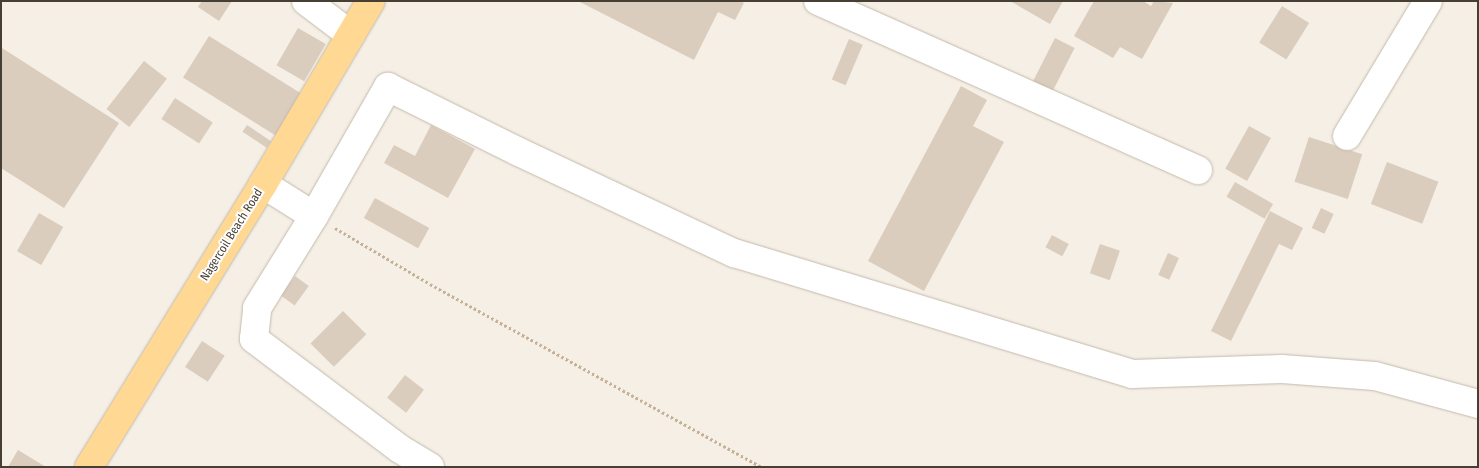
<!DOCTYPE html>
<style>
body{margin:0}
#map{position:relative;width:1479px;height:468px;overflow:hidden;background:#f5efe6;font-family:"Fira Sans Condensed",sans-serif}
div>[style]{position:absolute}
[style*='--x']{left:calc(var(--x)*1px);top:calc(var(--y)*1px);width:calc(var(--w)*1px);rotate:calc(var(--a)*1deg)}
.building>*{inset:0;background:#dbcdbd;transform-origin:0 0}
.path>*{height:3px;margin-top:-1.5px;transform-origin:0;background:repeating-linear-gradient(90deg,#c5b196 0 2.5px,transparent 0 5px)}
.roads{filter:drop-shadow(0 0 1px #c4b9aa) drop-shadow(0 0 1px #c4b9aa)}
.minor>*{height:28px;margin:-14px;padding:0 14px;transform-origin:14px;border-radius:14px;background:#fff}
.major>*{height:28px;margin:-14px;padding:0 14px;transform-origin:14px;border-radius:14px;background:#ffd994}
span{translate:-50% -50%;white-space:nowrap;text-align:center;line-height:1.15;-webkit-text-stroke:4px #fff;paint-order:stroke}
.street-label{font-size:12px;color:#483f34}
.frame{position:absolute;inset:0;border:2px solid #483f34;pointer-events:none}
</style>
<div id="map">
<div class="building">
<div style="clip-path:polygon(202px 1px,232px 1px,219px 21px,198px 7px)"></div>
<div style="clip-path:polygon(578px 1px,740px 1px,744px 3px,735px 20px,718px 12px,694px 60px)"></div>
<div style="clip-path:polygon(1010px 1px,1063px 1px,1050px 24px)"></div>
<div style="clip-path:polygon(1094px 1px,1143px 1px,1151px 6px,1154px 1px,1173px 3px,1142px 59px,1120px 47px,1113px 58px,1074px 36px)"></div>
<div style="left:1282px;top:6px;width:32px;height:43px;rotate:32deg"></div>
<div style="left:298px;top:28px;width:32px;height:43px;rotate:30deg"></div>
<div style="left:209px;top:36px;width:111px;height:49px;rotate:32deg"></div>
<div style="left:1055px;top:38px;width:22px;height:56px;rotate:27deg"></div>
<div style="left:849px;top:39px;width:15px;height:44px;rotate:23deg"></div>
<div style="clip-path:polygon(2px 48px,119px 123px,64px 208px,1px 168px)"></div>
<div style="left:144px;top:61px;width:29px;height:61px;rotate:38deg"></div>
<div style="clip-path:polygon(961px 86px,987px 100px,973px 126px,1004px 142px,924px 291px,868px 261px)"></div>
<div style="left:175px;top:98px;width:45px;height:25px;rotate:33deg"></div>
<div style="left:247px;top:125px;width:29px;height:8px;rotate:34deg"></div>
<div style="clip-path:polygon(431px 125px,475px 149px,448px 198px,384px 163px,394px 145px,415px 156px)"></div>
<div style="left:1249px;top:126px;width:25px;height:49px;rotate:29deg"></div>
<div style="left:1309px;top:137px;width:56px;height:47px;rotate:18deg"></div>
<div style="left:1387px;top:162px;width:55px;height:45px;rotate:21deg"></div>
<div style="left:1235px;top:182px;width:44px;height:17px;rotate:30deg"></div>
<div style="left:375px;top:198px;width:62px;height:23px;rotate:29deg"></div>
<div style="left:1321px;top:208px;width:14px;height:22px;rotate:25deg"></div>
<div style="clip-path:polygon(1270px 211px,1303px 228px,1292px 250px,1279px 244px,1231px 341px,1211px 331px)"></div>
<div style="left:39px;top:213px;width:28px;height:44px;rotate:30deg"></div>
<div style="left:1052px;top:235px;width:19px;height:14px;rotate:28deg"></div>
<div style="left:1100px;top:244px;width:21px;height:31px;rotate:19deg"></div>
<div style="left:1168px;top:253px;width:12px;height:24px;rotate:24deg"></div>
<div style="left:295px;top:276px;width:17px;height:24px;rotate:36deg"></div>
<div style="left:343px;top:311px;width:33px;height:46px;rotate:45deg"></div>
<div style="left:202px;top:341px;width:27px;height:31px;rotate:33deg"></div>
<div style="left:405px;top:375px;width:24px;height:29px;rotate:38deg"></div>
<div style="clip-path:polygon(18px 450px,46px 467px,8px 467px)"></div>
</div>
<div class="path">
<div style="--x:335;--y:228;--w:110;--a:30.5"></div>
<div style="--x:430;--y:284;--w:379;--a:28.9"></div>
</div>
<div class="roads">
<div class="minor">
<div style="--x:306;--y:1;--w:56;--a:37.1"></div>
<div style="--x:818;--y:1;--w:416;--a:24"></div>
<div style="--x:1347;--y:136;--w:157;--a:-59"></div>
<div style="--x:263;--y:184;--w:60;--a:32.1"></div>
<div style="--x:430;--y:467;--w:35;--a:-149"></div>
<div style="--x:400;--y:449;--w:183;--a:-143"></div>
<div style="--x:254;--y:339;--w:31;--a:-84"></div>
<div style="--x:257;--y:308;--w:108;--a:-58.2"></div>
<div style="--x:314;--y:216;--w:149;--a:-60.2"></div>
<div style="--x:388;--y:87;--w:146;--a:26.4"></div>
<div style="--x:519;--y:152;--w:238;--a:25.2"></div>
<div style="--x:734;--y:253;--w:416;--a:16.9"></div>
<div style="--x:1132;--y:374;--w:150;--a:-1.9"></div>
<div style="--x:1282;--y:369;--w:93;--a:4.3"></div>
<div style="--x:1375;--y:376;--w:107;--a:15.2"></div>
</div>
<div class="major">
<div style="--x:89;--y:467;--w:332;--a:-58.4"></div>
<div style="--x:263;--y:184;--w:212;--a:-59.5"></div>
</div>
</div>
<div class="street-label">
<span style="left:232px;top:235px;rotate:-58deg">Nagercoil Beach Road</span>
</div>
<div class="frame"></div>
</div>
